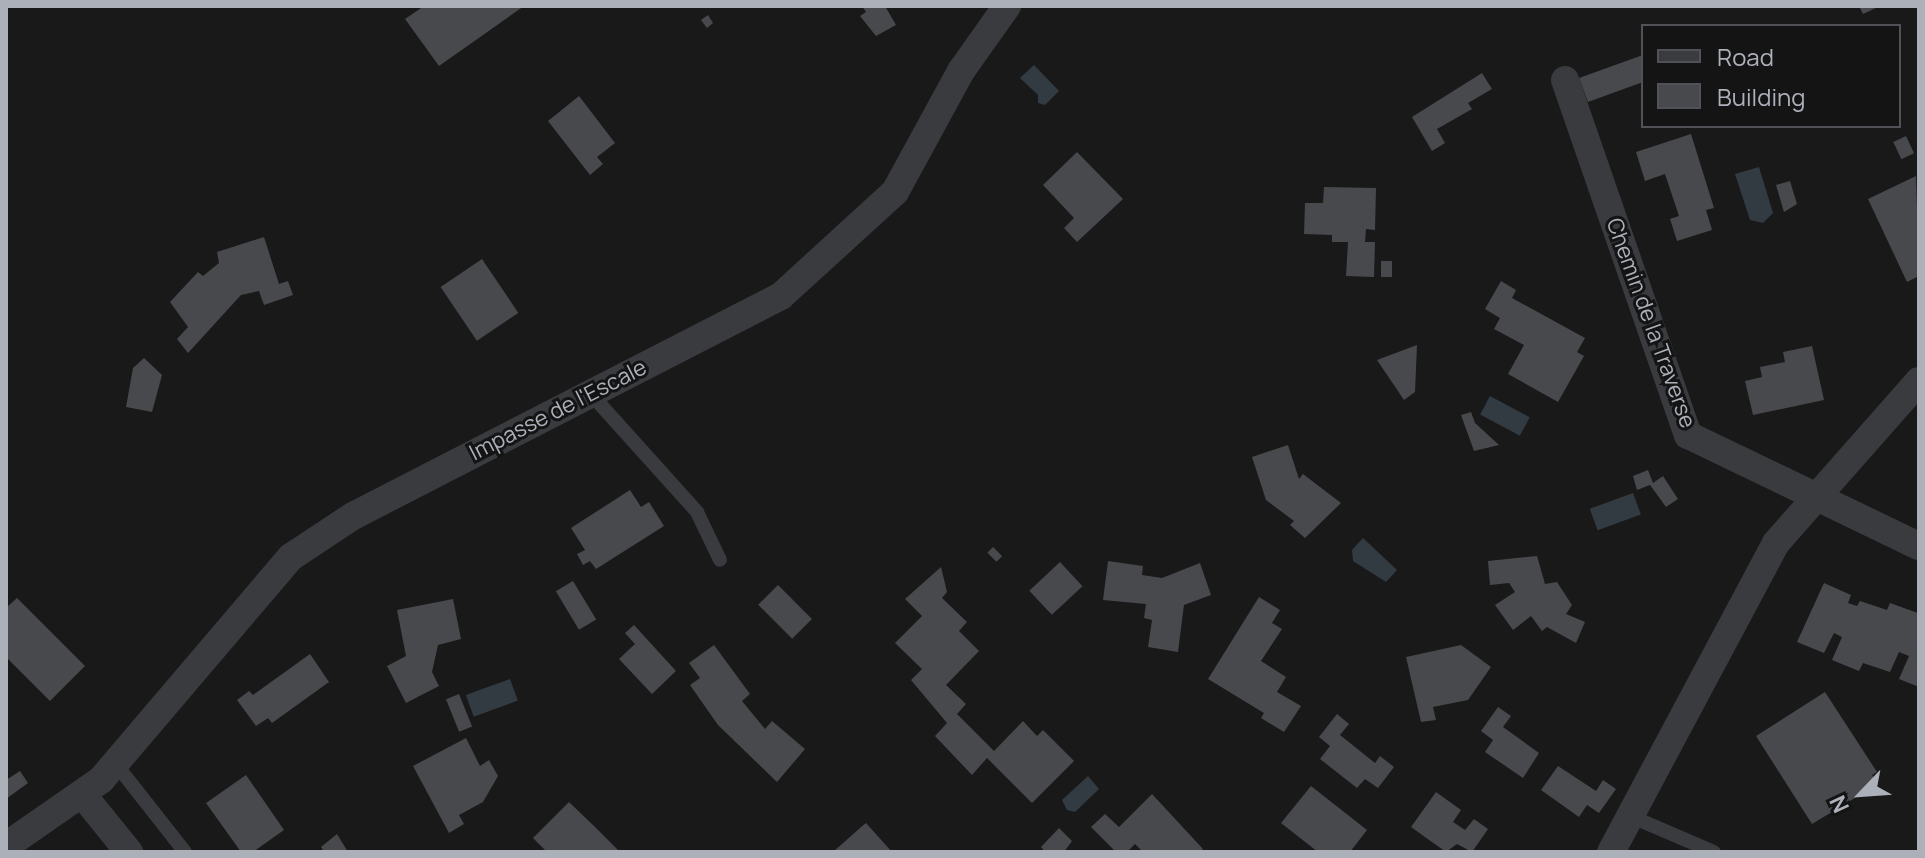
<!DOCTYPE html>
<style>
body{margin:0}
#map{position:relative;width:1925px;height:858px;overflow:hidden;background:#19191a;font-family:Manrope,sans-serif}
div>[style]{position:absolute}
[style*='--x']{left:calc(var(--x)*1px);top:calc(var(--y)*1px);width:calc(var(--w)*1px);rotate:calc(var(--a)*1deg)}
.water>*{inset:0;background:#333b42;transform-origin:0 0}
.building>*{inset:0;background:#48494d;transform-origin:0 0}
.service>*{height:14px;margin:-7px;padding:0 7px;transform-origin:7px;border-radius:7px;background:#3a3b3f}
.minor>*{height:28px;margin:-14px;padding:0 14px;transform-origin:14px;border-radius:14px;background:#3a3b3f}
span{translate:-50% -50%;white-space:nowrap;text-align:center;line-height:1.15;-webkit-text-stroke:6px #141415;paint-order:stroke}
.street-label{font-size:22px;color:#acb0b9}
.frame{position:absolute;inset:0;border:8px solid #acb0b9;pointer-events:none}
.legend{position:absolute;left:1641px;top:24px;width:260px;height:104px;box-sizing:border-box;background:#141415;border:2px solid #515257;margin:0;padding:10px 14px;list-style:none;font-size:24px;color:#acb0b9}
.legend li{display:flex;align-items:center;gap:16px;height:40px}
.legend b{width:40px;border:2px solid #515257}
.north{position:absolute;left:1821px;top:754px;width:80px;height:80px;-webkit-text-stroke:6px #141415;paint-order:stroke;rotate:245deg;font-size:22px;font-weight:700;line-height:32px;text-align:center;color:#acb0b9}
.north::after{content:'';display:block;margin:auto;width:28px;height:36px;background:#acb0b9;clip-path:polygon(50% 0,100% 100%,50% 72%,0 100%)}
</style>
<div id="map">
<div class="water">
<div style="clip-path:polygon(1034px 65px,1059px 91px,1045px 105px,1038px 103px,1038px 95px,1020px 78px)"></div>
<div style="clip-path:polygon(1759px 167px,1773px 213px,1763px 223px,1750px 220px,1735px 174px)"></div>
<div style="left:1490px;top:396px;width:45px;height:21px;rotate:28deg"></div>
<div style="left:1633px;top:493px;width:23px;height:46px;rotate:70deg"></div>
<div style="clip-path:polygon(1363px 538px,1397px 570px,1386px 582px,1353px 561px,1352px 550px)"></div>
<div style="left:510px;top:679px;width:23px;height:47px;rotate:70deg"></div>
<div style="clip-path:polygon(1088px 776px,1099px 789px,1075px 812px,1067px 810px,1062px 800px)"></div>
</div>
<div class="building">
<div style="clip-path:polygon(424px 6px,524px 6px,439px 66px,405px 19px)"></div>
<div style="clip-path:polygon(862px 6px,885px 6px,896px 25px,876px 36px,860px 16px,866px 12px)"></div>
<div style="clip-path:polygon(1859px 6px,1880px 6px,1863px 14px)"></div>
<div style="clip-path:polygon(708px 15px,713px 23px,707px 28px,701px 20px)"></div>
<div style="clip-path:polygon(1643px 55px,1643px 82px,1588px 102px,1579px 78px)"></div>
<div style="clip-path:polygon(1482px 73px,1492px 89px,1468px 103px,1472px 109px,1437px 129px,1445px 143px,1432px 151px,1412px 117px)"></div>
<div style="clip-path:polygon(579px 96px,615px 143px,597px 157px,603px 164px,590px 175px,548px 121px)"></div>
<div style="clip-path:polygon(1691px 134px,1714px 208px,1706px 210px,1712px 230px,1677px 241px,1670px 219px,1679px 216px,1665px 174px,1645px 181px,1636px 152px)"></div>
<div style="left:1906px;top:136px;width:19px;height:14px;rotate:65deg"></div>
<div style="clip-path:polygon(1077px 152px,1123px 199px,1077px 242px,1064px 228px,1074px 218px,1043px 185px)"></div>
<div style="clip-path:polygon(1916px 176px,1919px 276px,1907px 282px,1868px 199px)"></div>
<div style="clip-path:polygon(1790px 181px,1797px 204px,1784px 212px,1776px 185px)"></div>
<div style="clip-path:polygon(1324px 187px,1376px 188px,1375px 230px,1366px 229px,1365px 242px,1375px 242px,1374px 277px,1346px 276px,1348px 242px,1332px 242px,1332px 235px,1304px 234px,1305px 203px,1323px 203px)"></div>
<div style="clip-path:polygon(264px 237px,279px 284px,288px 281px,293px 295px,264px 305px,259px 291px,241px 295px,188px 353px,177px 339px,188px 327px,170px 302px,198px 272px,203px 276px,219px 263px,217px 252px)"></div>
<div style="left:482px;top:259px;width:65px;height:50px;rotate:56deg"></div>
<div style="left:1381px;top:261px;width:11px;height:16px"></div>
<div style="clip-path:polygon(1501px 281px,1516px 290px,1512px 298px,1585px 338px,1577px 352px,1584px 356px,1558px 402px,1508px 374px,1524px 345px,1494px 329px,1500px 318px,1485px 309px)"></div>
<div style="clip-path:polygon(1417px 345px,1415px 392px,1404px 400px,1377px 360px)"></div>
<div style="clip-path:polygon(1812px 346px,1824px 400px,1753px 415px,1745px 381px,1762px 377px,1760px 367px,1785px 362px,1783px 352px)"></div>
<div style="clip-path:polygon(144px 358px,162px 375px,152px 412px,126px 407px,133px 368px)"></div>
<div style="clip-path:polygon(1471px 412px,1475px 423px,1499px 445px,1474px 451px,1461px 415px)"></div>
<div style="clip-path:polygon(1288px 445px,1299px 479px,1303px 474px,1341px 503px,1305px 538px,1290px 525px,1294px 521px,1266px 500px,1252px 457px)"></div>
<div style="clip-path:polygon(1648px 470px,1653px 483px,1663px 476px,1678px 499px,1666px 507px,1650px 485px,1637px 490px,1633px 476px)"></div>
<div style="clip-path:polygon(630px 490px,641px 507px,649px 502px,664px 526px,596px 569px,590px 561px,583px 565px,577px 554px,585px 550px,571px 528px)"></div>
<div style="left:993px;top:547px;width:13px;height:8px;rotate:45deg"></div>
<div style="clip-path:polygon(1537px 556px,1545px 584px,1557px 582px,1572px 605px,1566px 614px,1585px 622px,1576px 643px,1547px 627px,1542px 631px,1531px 616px,1513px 630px,1495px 605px,1515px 592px,1509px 583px,1490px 585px,1488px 561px)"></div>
<div style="clip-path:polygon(1108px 561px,1143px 566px,1142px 575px,1162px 578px,1200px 563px,1211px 595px,1184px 605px,1178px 652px,1148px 647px,1152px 620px,1144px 618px,1146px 604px,1103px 600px)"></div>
<div style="left:1060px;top:562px;width:33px;height:42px;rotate:47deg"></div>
<div style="clip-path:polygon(941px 567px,947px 592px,942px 598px,967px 622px,959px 631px,979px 651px,946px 685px,966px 704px,957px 714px,994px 751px,1023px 721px,1037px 736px,1043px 730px,1074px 761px,1032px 803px,987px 758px,972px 775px,935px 736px,947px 723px,911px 680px,922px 669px,895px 643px,922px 616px,905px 599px)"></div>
<div style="left:573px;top:581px;width:45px;height:20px;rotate:59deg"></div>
<div style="clip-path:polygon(1824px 583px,1851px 595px,1848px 603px,1857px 606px,1860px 601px,1887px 610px,1890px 603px,1918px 613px,1919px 687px,1899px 679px,1909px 656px,1899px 652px,1890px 672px,1863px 663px,1859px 671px,1832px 660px,1842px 637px,1834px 633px,1824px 653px,1797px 642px)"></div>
<div style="left:778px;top:585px;width:48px;height:28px;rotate:45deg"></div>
<div style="clip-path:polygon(1259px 597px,1280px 610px,1272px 623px,1282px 629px,1261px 661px,1286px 677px,1277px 692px,1301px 706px,1284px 732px,1261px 718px,1264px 713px,1208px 679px)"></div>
<div style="clip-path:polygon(17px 598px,85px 666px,50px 701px,6px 657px,6px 608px)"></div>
<div style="clip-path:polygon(453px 599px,461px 639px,438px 645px,432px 672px,439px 686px,406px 703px,387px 666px,406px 656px,397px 610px)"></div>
<div style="clip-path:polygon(634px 625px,676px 671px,652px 694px,619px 659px,635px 644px,625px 633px)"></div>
<div style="clip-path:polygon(714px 645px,750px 694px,742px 701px,765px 729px,772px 721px,805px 749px,777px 782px,718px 725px,690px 685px,700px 678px,689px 663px)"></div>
<div style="clip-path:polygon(1461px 645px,1491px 667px,1468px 700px,1433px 707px,1436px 720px,1421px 722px,1406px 657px)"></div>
<div style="clip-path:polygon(310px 654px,329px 682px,272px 723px,268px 718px,256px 726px,237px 700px,249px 691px,253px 695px)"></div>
<div style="clip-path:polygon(1825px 692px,1877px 772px,1872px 775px,1878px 784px,1812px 824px,1756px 736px)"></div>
<div style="left:459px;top:694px;width:35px;height:14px;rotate:68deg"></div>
<div style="clip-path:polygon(1498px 707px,1511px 716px,1503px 727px,1539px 753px,1523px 778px,1485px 752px,1493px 740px,1481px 731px)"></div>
<div style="clip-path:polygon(1337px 714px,1349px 724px,1340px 735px,1375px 763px,1380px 756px,1394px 767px,1378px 788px,1365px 779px,1357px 788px,1320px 759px,1330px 746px,1319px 737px)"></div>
<div style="clip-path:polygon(466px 738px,480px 766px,489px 760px,498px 776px,483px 802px,459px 815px,464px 824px,449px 833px,413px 766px)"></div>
<div style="clip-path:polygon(1558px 766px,1596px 791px,1603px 780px,1616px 789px,1599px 813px,1587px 805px,1579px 817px,1541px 790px)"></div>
<div style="clip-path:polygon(20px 771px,28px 783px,6px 799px,6px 780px)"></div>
<div style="clip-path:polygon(246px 775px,284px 830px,253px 852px,241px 852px,206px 803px)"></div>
<div style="clip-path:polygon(1311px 786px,1367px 830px,1350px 852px,1318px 852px,1281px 823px)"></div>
<div style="clip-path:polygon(1436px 792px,1461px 810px,1453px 822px,1465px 830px,1474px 819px,1488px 829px,1472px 852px,1457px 844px,1446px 852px,1411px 827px)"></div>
<div style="clip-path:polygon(1152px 794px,1203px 849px,1199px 852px,1143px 852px,1135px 844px,1127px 852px,1116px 852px,1091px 827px,1105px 814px,1119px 827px)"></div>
<div style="clip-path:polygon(569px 802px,594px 826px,620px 852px,547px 852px,533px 838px)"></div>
<div style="clip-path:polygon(866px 823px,892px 852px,833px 852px,860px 828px)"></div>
<div style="clip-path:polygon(1059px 828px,1072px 841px,1064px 852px,1045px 852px,1041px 847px)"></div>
<div style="clip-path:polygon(337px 834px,348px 852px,324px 852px,321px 847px)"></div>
</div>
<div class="service">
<div style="--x:590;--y:393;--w:160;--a:48"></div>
<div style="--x:697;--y:512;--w:53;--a:64.4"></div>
<div style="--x:115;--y:763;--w:113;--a:51.8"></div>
<div style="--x:1630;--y:816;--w:91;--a:23.2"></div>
</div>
<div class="minor">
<div style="--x:1565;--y:80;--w:376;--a:70.9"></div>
<div style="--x:1688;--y:435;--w:256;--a:25.7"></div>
<div style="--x:82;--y:794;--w:75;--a:51"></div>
<div style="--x:6;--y:846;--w:116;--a:-34.8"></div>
<div style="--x:101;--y:780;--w:293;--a:-49.6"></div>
<div style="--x:291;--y:557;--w:74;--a:-33.5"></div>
<div style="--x:353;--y:516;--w:481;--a:-27.2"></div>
<div style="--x:781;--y:296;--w:154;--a:-42.4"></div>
<div style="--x:895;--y:192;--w:138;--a:-61.4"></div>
<div style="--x:961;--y:71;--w:80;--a:-54.7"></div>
<div style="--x:1611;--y:852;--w:350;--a:-61.9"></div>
<div style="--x:1776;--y:543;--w:216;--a:-48.6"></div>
</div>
<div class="street-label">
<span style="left:1651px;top:323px;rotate:70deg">Chemin de la Traverse</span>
<span style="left:558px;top:410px;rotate:-27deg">Impasse de l'Escale</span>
</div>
<div class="frame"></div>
<ul class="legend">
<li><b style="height:10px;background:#3a3b3f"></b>Road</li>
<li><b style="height:22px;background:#48494d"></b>Building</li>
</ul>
<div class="north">N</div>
</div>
